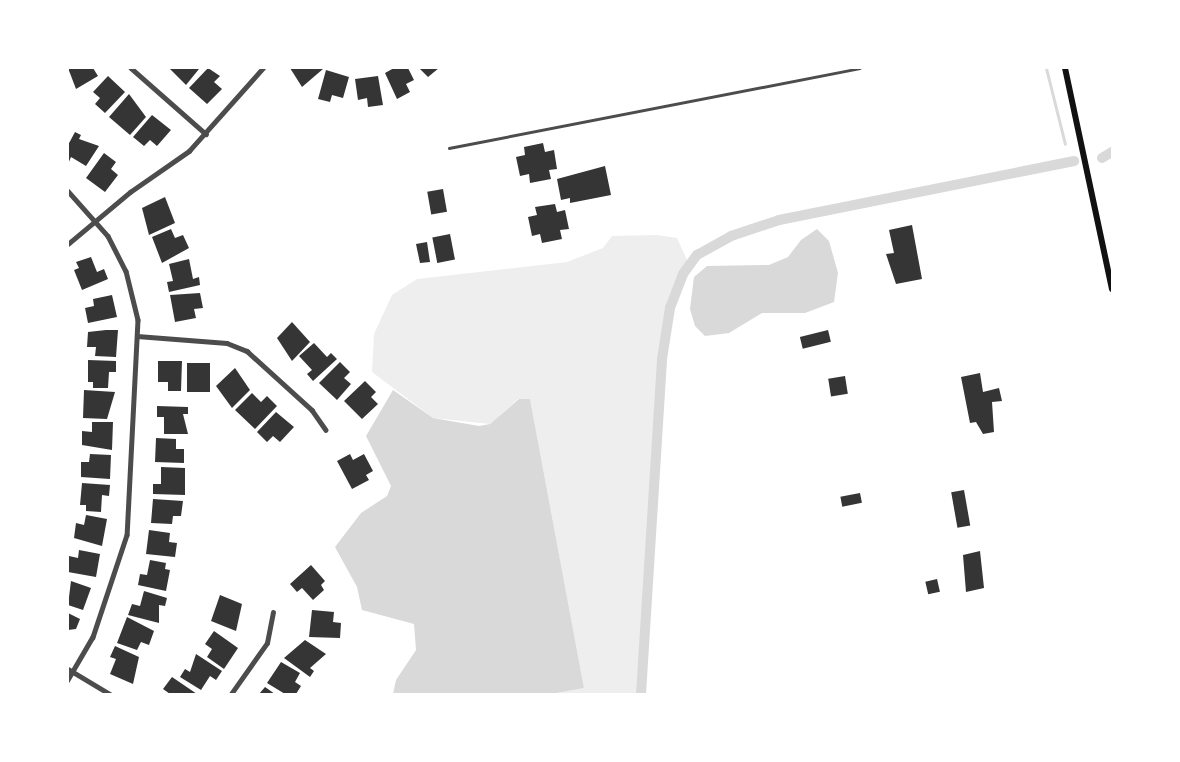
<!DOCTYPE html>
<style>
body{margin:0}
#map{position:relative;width:1180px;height:762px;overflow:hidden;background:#fff;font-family:"Alegreya Sans",sans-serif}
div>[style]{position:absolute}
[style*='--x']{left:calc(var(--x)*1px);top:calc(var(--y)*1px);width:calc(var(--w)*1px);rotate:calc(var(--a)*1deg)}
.green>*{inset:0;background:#eee}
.water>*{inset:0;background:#d9d9d9}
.stream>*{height:3px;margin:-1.5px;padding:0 1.5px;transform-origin:1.5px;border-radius:1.5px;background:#d9d9d9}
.canal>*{height:10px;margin:-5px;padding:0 5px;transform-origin:5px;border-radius:5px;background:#d9d9d9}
.building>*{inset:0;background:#353535;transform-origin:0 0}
.service>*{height:2.5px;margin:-1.25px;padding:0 1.25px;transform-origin:1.25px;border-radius:1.25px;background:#4c4c4c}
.minor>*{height:4.5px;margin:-2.25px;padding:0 2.25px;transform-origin:2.25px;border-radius:2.25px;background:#4c4c4c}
.secondary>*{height:6px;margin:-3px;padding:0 3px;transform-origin:3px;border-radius:3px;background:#111}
span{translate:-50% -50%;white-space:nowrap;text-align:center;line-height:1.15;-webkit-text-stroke:4px #fff;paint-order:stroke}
.frame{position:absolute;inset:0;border:69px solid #fff;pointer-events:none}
</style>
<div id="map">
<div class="green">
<div style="clip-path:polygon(657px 235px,677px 238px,687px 260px,662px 326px,640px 694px,551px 694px,584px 688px,530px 399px,518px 399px,490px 424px,433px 418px,372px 372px,374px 334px,392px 295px,417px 279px,567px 262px,603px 248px,612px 236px)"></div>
</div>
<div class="water">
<div style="clip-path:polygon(817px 229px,829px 241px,838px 273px,834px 302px,805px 313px,762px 313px,729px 333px,705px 336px,695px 326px,690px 309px,694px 277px,707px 266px,769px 265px,788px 257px,801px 240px)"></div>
<div style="clip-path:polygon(393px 390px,433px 418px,479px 426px,490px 424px,519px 399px,530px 399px,584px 688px,551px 694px,393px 694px,396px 680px,416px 650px,414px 624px,362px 610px,357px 587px,335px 547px,361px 513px,387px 496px,391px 486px,366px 436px)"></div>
</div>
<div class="stream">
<div style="--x:1046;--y:68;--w:78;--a:76"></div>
</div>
<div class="canal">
<div style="--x:1102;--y:158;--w:12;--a:-31"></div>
<div style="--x:641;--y:694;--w:336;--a:-86.4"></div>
<div style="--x:662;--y:359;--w:52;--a:-81.1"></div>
<div style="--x:670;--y:308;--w:36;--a:-69"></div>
<div style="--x:683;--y:274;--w:24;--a:-54"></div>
<div style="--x:697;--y:255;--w:39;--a:-29"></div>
<div style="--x:731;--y:236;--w:51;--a:-18.4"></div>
<div style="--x:779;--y:220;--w:301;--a:-11.3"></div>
</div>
<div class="building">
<div style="clip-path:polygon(68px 68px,93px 68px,98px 76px,76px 89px)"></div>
<div style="clip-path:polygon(169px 68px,198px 68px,199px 69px,186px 85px)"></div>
<div style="clip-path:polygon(208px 68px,220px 76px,214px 82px,222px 89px,207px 104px,189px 88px)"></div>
<div style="clip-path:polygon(290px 68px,322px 68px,323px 69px,302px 87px)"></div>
<div style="clip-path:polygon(394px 68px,408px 68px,414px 80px,406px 84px,410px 92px,397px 99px,385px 73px)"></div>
<div style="clip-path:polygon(419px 68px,439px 68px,428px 77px)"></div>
<div style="clip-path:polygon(326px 70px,349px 77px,343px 98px,332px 95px,330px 102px,318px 99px)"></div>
<div style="clip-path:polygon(108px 76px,125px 92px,105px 113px,95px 104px,100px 98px,93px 92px)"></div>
<div style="clip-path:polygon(378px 76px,383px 105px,368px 107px,367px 98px,358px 100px,355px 79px)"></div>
<div style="clip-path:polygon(129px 94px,146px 117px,130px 135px,109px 117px)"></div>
<div style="clip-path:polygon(152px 115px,171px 130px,157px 146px,150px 140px,144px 146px,133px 137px)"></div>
<div style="clip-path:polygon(75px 132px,81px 135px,79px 139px,99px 146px,86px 166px,71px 157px,68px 164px,68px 145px)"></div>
<div style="clip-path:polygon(543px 143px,545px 152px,554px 150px,557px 169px,549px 170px,551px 179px,530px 183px,529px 174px,520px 176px,516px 157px,525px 155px,524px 147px)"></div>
<div style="clip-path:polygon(104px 153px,116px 162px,111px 169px,118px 175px,105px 192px,86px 178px)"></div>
<div style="clip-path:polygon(605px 166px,611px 195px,570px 203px,570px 198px,561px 200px,557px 179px)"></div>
<div style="left:443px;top:189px;width:23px;height:16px;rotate:80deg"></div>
<div style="clip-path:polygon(165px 197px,175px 223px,149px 235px,142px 208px)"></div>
<div style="clip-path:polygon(555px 204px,557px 212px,565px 210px,569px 229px,560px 230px,562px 239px,542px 243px,540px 234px,532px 236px,528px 217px,537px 215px,535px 207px)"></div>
<div style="clip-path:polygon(912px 225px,922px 279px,896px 284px,886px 254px,894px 253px,889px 230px)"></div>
<div style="clip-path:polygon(171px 229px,175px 238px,183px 235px,189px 248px,162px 263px,152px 237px)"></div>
<div style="left:450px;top:234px;width:26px;height:18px;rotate:79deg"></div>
<div style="clip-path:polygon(427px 242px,430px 262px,420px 263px,416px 244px)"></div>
<div style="clip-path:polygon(91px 257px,97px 272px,104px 269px,108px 279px,82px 290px,74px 270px,79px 268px,76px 262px)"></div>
<div style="clip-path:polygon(189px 259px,193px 279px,199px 277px,200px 285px,169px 292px,167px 282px,173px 281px,169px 264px)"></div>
<div style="clip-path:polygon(200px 293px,203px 308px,194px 309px,196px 318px,175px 322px,170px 295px)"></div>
<div style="clip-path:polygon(112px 295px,117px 317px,88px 323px,85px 308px,94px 306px,93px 299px)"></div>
<div style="clip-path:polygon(292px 322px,310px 342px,292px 361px,277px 338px)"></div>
<div style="clip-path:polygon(106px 330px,118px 330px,116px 357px,95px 356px,96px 347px,87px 347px,88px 332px)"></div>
<div style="left:828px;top:330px;width:12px;height:29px;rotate:76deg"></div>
<div style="clip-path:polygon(314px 343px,327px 357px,331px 353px,337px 359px,313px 381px,307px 374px,312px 370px,299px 356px)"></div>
<div style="clip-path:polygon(88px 360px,116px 361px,116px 372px,109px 372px,108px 388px,93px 388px,93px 382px,88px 382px)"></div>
<div style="clip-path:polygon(158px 361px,182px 361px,181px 391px,168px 391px,168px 382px,158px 382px)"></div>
<div style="clip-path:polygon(340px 362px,350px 372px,344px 378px,351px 384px,337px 400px,319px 383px)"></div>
<div style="left:187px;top:363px;width:23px;height:29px"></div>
<div style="clip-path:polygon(235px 368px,250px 390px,232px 408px,216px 386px)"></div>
<div style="clip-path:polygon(980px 373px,983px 392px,999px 388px,1002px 401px,992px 402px,994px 432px,983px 434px,976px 422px,970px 423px,961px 377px)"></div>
<div style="left:845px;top:376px;width:18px;height:17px;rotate:81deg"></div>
<div style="clip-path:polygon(365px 381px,376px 392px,371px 397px,378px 404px,362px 419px,344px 401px)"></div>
<div style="clip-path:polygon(84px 390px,115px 392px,107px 419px,83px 418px)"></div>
<div style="clip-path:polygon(252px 393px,261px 402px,267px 396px,277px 406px,255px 429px,235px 410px)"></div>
<div style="clip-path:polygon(157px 406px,188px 407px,188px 414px,183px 414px,188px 434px,164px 434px,164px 417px,157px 417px)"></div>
<div style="clip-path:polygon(276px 412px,294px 427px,280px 442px,273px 436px,267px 442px,257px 432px)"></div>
<div style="clip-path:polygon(92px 422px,113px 422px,112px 450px,82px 445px,82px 431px,92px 432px)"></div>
<div style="clip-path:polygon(156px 438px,176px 439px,176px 449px,184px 449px,184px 463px,155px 462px)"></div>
<div style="clip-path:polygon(90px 454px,111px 455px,110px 479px,81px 477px,81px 462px,89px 462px)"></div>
<div style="clip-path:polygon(350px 454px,353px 460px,364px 454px,373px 471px,366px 475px,369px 480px,352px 489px,337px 461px)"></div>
<div style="clip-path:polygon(161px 467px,185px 468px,185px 495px,153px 494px,153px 484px,161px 484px)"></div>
<div style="clip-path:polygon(82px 483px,110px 485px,109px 496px,102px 495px,101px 512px,86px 511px,86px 505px,80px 505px)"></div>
<div style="left:964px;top:490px;width:36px;height:13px;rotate:80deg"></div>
<div style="left:860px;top:493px;width:10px;height:20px;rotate:79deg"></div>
<div style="clip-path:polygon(153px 499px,183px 501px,181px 516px,173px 516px,172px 524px,151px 523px)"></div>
<div style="clip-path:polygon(86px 515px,107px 519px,102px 546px,74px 538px,76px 523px,84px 525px)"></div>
<div style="clip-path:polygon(149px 530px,170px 533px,169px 542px,177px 543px,175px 557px,146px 554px)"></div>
<div style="clip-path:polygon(79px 550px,100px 554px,96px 577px,68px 572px,69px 556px,78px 558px)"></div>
<div style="clip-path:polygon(980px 551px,984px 588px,966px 592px,963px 555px)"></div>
<div style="clip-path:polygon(150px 560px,166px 563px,165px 569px,170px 570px,166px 591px,138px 585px,140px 574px,147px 575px)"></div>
<div style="clip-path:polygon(311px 565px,325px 581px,321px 585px,324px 590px,313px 600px,302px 588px,297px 592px,290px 584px)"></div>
<div style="left:937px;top:579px;width:13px;height:12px;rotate:77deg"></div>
<div style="clip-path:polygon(71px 581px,91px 588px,83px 610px,68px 605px)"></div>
<div style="clip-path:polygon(144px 591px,167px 598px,165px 606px,159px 605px,159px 623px,128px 615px,132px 604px,140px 606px)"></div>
<div style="clip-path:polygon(220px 595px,242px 604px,236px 631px,211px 621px)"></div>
<div style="clip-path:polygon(312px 610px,334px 612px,333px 622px,341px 623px,340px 638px,309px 637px)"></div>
<div style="clip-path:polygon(68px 613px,80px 619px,76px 629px,68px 630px)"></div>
<div style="clip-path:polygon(127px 617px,154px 631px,149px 645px,141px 642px,137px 650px,117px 643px)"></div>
<div style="clip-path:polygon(214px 631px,238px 648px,224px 669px,207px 657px,212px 649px,205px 644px)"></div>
<div style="clip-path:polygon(305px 640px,326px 654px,310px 668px,314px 671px,310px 677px,284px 658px)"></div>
<div style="clip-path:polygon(115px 646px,139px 657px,133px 684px,110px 674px,116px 659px,110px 657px)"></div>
<div style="clip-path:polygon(196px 654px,222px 671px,216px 680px,210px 676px,201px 690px,180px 677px,185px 669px,190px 672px)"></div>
<div style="clip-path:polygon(281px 662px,300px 673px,295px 682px,301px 686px,296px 694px,285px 694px,267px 683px)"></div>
<div style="clip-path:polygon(172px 677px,197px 694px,170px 694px,163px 689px)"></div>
<div style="clip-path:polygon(265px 687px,275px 694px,259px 694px)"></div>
</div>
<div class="service">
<div style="--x:449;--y:148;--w:418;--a:-11"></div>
</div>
<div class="minor">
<div style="--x:131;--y:68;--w:100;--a:41.3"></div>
<div style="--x:68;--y:191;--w:60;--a:48.4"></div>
<div style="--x:108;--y:236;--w:39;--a:63"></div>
<div style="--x:126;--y:271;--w:50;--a:76.2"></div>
<div style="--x:138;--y:320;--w:215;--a:92.9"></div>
<div style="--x:127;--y:535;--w:108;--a:108.4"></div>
<div style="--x:93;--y:637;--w:50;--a:120.2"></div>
<div style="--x:68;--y:244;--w:81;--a:-40"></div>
<div style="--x:130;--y:192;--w:72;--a:-34.8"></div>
<div style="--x:189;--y:151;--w:111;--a:-48.3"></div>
<div style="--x:137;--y:336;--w:90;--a:4.4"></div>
<div style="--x:227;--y:343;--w:22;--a:22"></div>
<div style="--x:247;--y:351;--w:88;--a:42.2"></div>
<div style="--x:312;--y:410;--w:24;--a:55"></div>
<div style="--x:68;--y:669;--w:49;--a:30.8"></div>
<div style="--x:231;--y:694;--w:62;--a:-54.8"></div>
<div style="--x:267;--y:643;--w:31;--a:-79"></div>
</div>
<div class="secondary">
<div style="--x:1065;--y:68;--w:226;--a:78"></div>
</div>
<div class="frame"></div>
</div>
